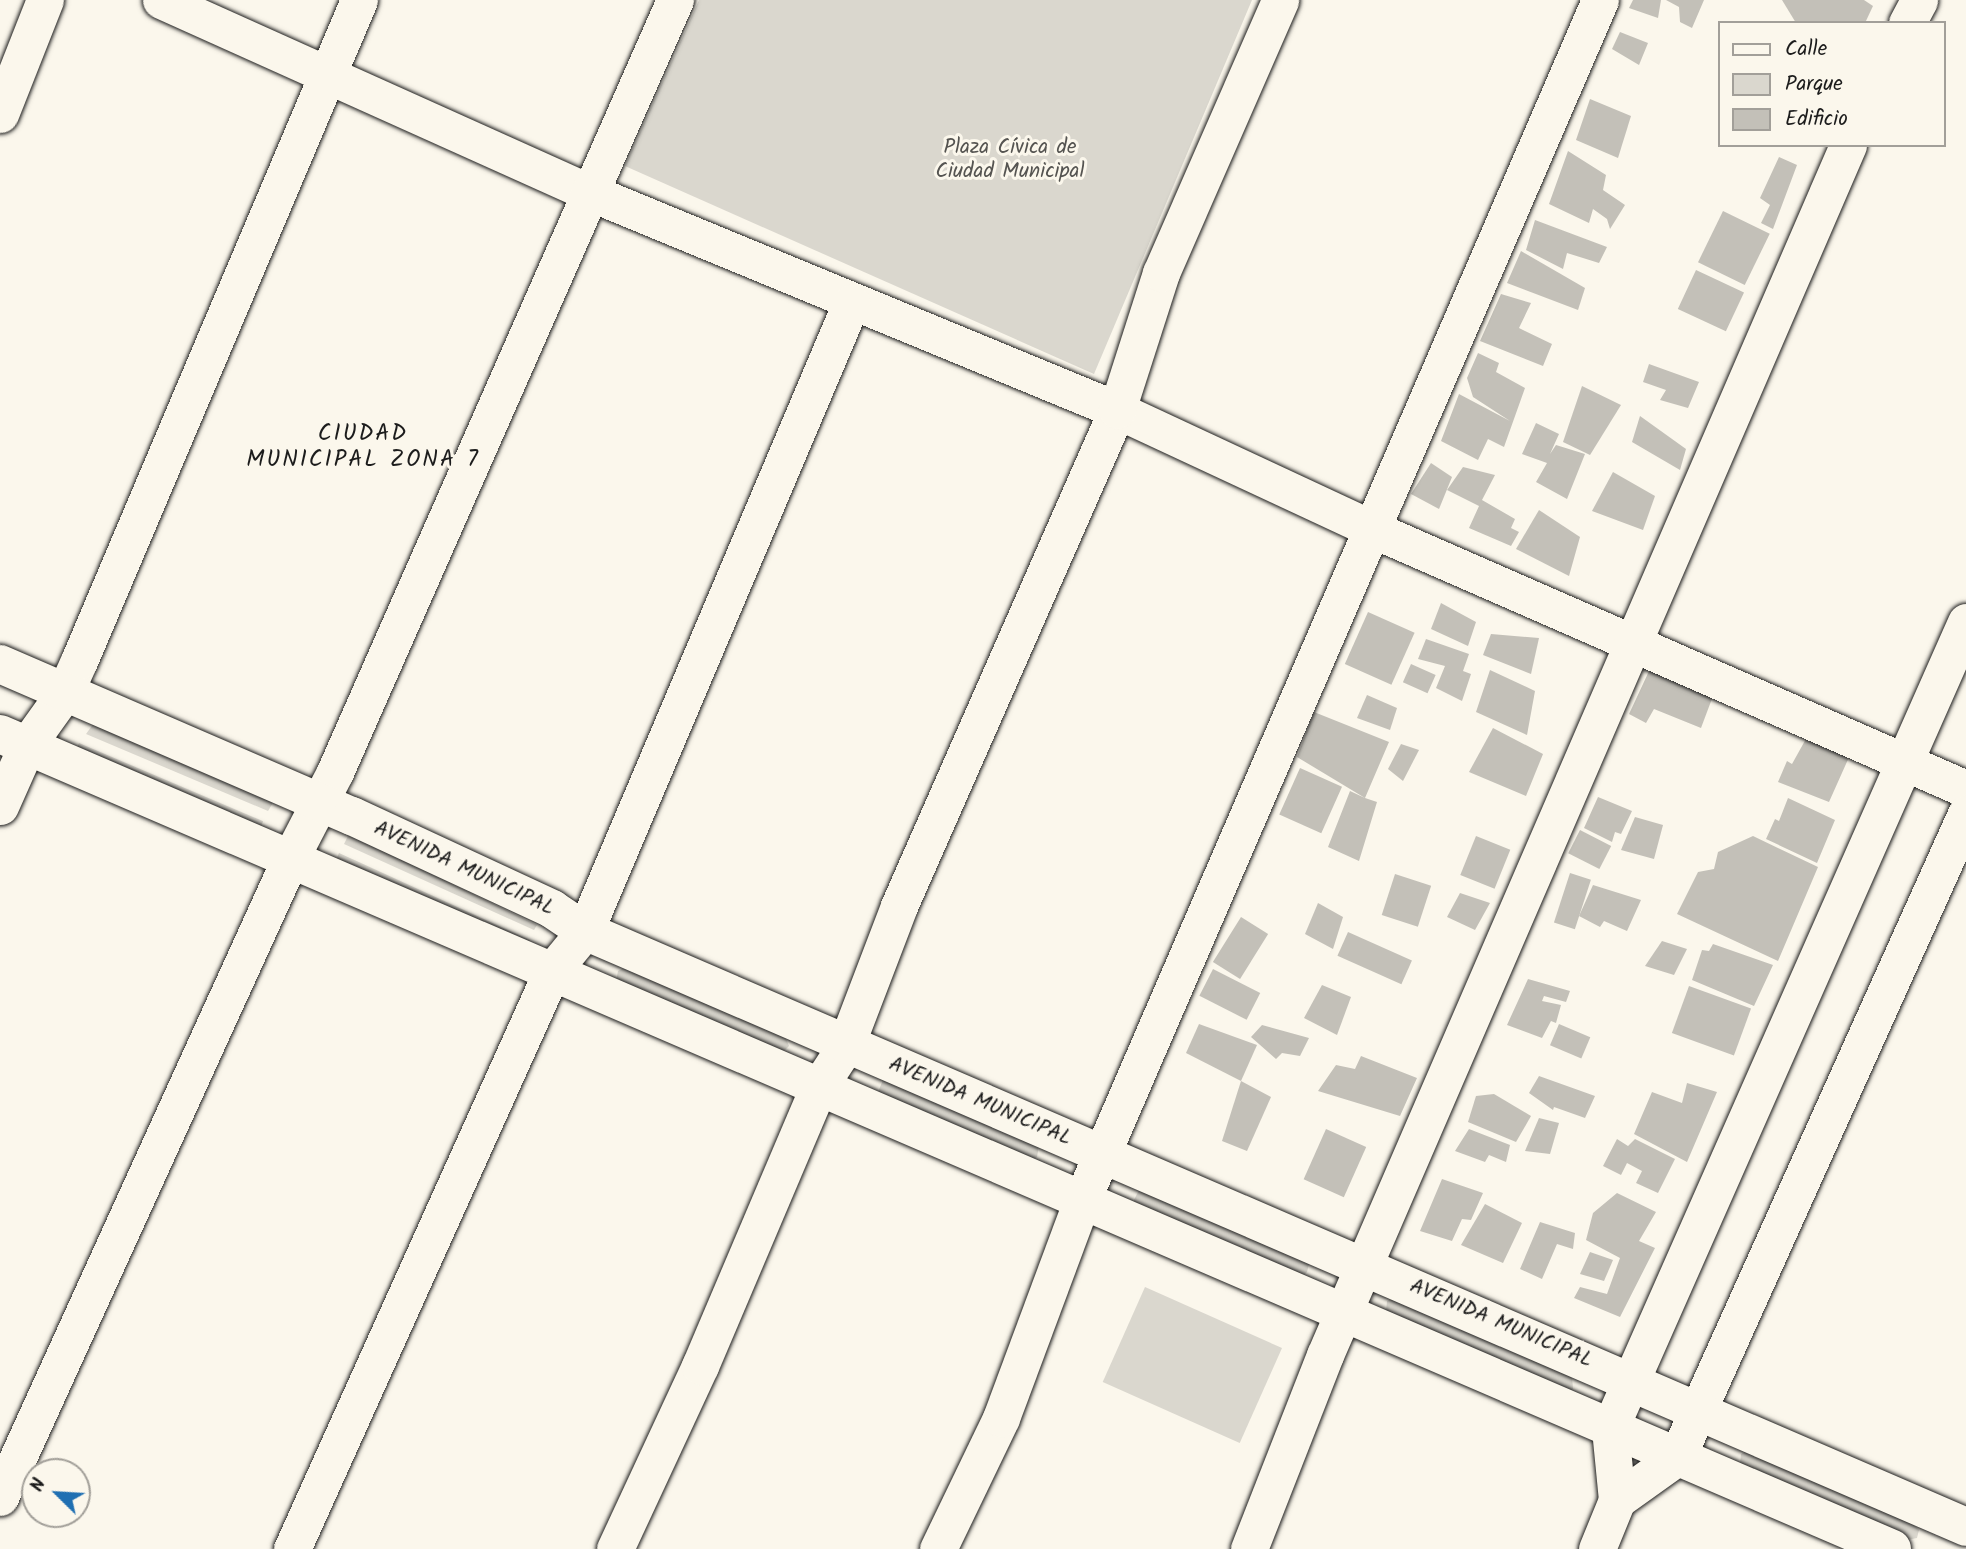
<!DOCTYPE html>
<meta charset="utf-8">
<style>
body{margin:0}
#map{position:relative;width:1966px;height:1549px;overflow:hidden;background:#fbf7ec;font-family:Kalam,sans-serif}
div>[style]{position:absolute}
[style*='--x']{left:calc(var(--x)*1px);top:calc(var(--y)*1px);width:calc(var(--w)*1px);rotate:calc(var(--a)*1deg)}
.green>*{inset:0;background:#dad7ce;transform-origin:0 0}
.building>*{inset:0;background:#c3c0b8;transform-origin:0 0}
.roads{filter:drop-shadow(0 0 2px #1c1c1c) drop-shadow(0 0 2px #1c1c1c)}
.minor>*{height:37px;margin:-18.5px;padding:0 18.5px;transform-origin:18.5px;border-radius:18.5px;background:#fbf7ec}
.tertiary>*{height:38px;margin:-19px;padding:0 19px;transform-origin:19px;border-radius:19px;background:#fbf7ec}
span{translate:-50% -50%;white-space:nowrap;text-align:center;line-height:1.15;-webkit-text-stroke:6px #fbf7ec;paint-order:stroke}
.park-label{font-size:21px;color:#555451}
.street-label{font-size:21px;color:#1c1c1c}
.neighbourhood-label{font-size:23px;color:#1c1c1c;letter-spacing:2px}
.legend{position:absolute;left:1718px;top:21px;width:228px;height:126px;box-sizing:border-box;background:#fbf7ec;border:2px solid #a29f99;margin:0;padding:9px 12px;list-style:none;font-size:21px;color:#1c1c1c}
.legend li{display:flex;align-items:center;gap:14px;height:35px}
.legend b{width:35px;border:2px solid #a29f99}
.north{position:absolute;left:21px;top:1458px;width:70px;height:70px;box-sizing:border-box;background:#fbf7ec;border:2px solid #a29f99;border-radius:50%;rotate:294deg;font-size:19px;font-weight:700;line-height:28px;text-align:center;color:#1c1c1c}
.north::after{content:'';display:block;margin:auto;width:24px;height:32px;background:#1f6fb2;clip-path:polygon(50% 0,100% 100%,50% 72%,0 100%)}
</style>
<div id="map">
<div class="green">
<div style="clip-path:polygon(699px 0,1252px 0,1094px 374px,625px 166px)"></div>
<div style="clip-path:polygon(94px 723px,274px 801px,268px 811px,86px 734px)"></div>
<div style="left:79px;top:743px;width:200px;height:12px;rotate:23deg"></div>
<div style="clip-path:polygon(349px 834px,537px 925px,534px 930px,344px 844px)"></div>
<div style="clip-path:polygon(339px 853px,530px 940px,527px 945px,334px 865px)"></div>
<div style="clip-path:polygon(626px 967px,785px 1036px,789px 1046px,782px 1053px,616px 982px,618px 971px)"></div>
<div style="clip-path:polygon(883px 1080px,1039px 1146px,1037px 1157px,1032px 1161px,878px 1092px)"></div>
<div style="clip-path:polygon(1139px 1190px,1309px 1264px,1307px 1272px,1303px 1276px,1133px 1202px)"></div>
<div style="left:1145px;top:1287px;width:150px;height:104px;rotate:24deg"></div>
<div style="clip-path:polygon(1392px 1299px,1572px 1376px,1573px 1389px,1569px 1392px,1386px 1312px,1387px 1301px)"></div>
<div style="clip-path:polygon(1747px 1451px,1914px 1525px,1919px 1530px,1917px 1538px,1907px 1540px,1740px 1465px,1741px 1454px)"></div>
</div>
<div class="building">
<div style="clip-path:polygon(1633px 0,1661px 0,1658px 18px,1629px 8px)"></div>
<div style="clip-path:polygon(1666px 0,1704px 0,1692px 28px,1680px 22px,1679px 7px)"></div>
<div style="clip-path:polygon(1782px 0,1864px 0,1873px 6px,1865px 23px,1796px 23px)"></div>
<div style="clip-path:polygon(1620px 32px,1648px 43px,1639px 65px,1612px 49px)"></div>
<div style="clip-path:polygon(1590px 99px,1631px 116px,1618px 158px,1576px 140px)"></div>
<div style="clip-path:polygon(1568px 151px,1606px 175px,1603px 190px,1625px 205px,1610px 229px,1607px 219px,1593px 209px,1589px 223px,1549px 204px)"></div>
<div style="clip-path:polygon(1779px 157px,1797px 165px,1773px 229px,1761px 223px,1770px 205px,1760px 198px)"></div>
<div style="left:1723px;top:211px;width:52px;height:57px;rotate:26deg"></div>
<div style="clip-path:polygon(1535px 220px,1607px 247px,1599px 263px,1567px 253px,1563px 269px,1526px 250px)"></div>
<div style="clip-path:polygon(1521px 251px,1585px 288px,1578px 310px,1507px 283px)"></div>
<div style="left:1696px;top:270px;width:53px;height:43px;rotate:25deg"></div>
<div style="clip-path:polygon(1501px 294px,1531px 303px,1519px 328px,1552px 344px,1543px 366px,1480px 341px)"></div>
<div style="clip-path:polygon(1478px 353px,1499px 363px,1496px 372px,1525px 388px,1504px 447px,1488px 439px,1478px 460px,1441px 441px,1459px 394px,1510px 421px,1473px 397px,1467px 378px)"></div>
<div style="clip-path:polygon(1649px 364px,1699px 382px,1688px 408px,1660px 400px,1666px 390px,1643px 382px)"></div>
<div style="clip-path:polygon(1582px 386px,1621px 405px,1590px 455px,1563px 442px)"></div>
<div style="clip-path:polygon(1640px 416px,1686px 449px,1680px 470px,1632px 442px)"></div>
<div style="clip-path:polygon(1536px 423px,1559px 434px,1550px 454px,1556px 445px,1585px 454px,1567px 499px,1536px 482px,1547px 463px,1522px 454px)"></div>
<div style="clip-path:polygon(1431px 463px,1452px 477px,1439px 509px,1411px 494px)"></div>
<div style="clip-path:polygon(1463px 467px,1495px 475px,1482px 500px,1515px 519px,1511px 528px,1519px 532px,1511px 546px,1469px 528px,1479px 506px,1447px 490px)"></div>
<div style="clip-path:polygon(1613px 472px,1655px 496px,1643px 530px,1592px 511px)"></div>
<div style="clip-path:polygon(1539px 510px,1580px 537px,1569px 576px,1516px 549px)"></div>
<div style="clip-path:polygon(1441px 603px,1476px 622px,1468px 646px,1431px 629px)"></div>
<div style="left:1368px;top:612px;width:51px;height:57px;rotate:24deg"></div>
<div style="clip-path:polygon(1491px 634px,1539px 638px,1531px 674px,1483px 655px)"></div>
<div style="clip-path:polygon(1426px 639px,1469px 654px,1463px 671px,1471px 674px,1462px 701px,1436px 688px,1445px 666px,1418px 659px)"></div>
<div style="left:1411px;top:664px;width:27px;height:20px;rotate:24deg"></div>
<div style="clip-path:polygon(1650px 669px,1713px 696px,1701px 728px,1654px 709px,1646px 723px,1629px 714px)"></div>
<div style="clip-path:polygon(1490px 670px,1535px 691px,1527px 735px,1476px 712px)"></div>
<div style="clip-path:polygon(1367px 695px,1397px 708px,1390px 730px,1357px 718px)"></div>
<div style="clip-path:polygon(1314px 712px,1389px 742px,1365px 798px,1377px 802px,1359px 861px,1328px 847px,1350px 791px,1365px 798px,1297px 757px)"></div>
<div style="clip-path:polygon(1493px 728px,1543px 754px,1526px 796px,1469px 772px)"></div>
<div style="clip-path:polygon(1807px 737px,1850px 755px,1829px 802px,1778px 782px,1787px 761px,1792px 764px)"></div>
<div style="clip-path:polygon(1401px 744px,1419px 750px,1403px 781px,1388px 769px)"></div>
<div style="left:1300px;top:768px;width:46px;height:51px;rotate:24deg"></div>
<div style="clip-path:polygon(1598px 797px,1632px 811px,1621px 834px,1615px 832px,1612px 842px,1584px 828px)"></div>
<div style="clip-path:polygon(1788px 798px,1835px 820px,1817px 863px,1766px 839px,1775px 819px,1779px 821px)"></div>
<div style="clip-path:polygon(1635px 817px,1663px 825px,1654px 859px,1621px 850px)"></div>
<div style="left:1580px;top:830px;width:35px;height:26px;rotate:27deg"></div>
<div style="left:1476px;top:836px;width:37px;height:42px;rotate:22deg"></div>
<div style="clip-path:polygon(1753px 836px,1818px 867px,1778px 961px,1677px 914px,1698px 872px,1714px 869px,1718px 852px)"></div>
<div style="left:1570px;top:873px;width:22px;height:52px;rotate:18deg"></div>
<div style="left:1395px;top:874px;width:38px;height:43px;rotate:18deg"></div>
<div style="clip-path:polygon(1593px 885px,1641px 900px,1627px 931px,1604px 921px,1600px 927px,1579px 916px)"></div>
<div style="clip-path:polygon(1460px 893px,1490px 903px,1475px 930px,1447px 917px)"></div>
<div style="clip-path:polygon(1318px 903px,1343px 917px,1333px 949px,1305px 934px)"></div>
<div style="left:1241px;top:917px;width:32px;height:53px;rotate:32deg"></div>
<div style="left:1348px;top:932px;width:70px;height:26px;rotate:24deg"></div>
<div style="clip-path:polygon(1662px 941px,1687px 949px,1674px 975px,1645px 966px)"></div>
<div style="clip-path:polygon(1713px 944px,1773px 965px,1754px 1006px,1692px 980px,1702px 950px,1709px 951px)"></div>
<div style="left:1213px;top:969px;width:53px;height:30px;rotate:27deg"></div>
<div style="clip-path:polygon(1528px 979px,1570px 991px,1566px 1002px,1544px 996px,1542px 1001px,1561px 1005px,1556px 1023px,1551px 1021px,1542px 1038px,1507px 1025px)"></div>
<div style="clip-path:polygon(1322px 985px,1351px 997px,1337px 1035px,1304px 1018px)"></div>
<div style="left:1689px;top:986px;width:66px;height:50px;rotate:20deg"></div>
<div style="clip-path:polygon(1199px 1024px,1257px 1045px,1241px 1081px,1186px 1053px)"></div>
<div style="left:1559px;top:1024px;width:34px;height:23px;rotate:23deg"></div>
<div style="clip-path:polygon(1262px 1025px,1309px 1038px,1300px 1056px,1282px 1053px,1276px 1059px,1251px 1037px)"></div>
<div style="clip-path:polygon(1361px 1056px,1417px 1078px,1400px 1116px,1318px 1091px,1336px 1065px,1355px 1069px)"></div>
<div style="clip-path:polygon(1539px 1076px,1595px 1096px,1585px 1118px,1554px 1107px,1553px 1110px,1529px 1093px)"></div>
<div style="clip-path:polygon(1241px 1081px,1271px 1097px,1247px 1151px,1222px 1141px)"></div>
<div style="clip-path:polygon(1687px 1083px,1717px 1092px,1687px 1162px,1634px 1134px,1652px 1092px,1682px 1103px)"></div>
<div style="clip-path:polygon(1494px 1094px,1531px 1116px,1516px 1142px,1468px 1122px,1476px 1096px)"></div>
<div style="clip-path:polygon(1539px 1118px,1559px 1123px,1550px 1154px,1525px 1151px)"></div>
<div style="left:1326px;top:1129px;width:44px;height:55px;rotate:24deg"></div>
<div style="clip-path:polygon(1469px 1129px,1510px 1145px,1506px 1162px,1489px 1155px,1485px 1162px,1455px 1151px)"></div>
<div style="clip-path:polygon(1617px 1139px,1628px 1146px,1635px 1139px,1675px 1159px,1658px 1193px,1636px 1183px,1642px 1171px,1627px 1163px,1621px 1175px,1603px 1166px)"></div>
<div style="clip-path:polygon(1442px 1179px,1483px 1193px,1471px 1220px,1462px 1219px,1452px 1241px,1420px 1231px)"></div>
<div style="clip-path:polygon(1617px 1193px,1656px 1212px,1639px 1241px,1655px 1248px,1620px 1317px,1574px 1298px,1580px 1287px,1607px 1294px,1620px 1258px,1586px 1240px,1593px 1213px)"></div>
<div style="clip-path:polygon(1485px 1204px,1522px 1223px,1503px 1263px,1461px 1245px)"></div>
<div style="clip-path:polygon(1540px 1222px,1575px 1233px,1573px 1249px,1557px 1244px,1542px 1279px,1520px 1269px)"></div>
<div style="clip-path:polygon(1590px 1252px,1613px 1260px,1604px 1281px,1580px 1274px)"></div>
</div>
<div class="roads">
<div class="minor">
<div style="--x:161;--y:0;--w:469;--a:24.2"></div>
<div style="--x:589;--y:192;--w:571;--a:22.43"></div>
<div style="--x:1117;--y:410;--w:281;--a:25"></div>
<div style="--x:1372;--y:529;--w:648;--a:23.64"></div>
<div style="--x:1907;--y:23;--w:26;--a:-62"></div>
<div style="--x:0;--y:114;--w:123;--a:-68.5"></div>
<div style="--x:0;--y:806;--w:67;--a:-66.1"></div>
<div style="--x:27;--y:745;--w:65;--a:-54.4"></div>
<div style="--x:65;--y:692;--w:34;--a:-66"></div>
<div style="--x:79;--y:661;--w:718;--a:-67.04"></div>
<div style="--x:0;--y:1497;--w:703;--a:-65.55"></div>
<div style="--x:291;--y:857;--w:96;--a:-62.6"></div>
<div style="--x:335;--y:772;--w:844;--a:-66.23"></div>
<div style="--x:1617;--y:1500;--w:74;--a:-35.6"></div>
<div style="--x:1677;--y:1457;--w:705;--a:-65.8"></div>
<div style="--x:292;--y:1549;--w:634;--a:-65.78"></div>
<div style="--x:552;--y:971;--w:52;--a:-50.5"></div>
<div style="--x:585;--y:931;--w:682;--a:-67.04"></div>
<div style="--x:615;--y:1549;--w:202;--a:-65.1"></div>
<div style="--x:700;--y:1366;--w:302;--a:-67"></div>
<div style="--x:818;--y:1088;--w:51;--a:-56.9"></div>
<div style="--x:846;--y:1045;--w:149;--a:-69.1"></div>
<div style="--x:899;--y:906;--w:542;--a:-66.27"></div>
<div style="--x:1117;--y:410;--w:144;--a:-72.2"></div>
<div style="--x:1161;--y:273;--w:298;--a:-66.4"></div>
<div style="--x:938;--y:1549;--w:145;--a:-64.3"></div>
<div style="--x:1001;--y:1418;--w:233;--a:-69.6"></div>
<div style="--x:1082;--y:1200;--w:1307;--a:-66.65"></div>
<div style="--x:1249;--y:1549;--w:208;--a:-68.6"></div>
<div style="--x:1325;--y:1355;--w:1318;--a:-66.62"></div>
<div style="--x:1597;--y:1549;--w:53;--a:-67.8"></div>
<div style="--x:1617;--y:1500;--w:72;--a:-95.6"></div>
<div style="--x:1610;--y:1428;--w:881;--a:-66.17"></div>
</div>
<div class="tertiary">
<div style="--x:0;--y:664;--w:383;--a:23.4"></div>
<div style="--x:352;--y:816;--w:221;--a:24.9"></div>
<div style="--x:552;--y:909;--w:40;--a:34"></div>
<div style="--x:585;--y:931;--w:1504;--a:23.34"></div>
<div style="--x:0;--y:734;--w:2060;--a:23.3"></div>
</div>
</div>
<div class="park-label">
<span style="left:1010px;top:160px">Plaza Cívica de<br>Ciudad Municipal</span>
</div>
<div class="street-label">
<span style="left:464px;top:869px;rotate:25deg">AVENIDA MUNICIPAL</span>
<span style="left:980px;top:1102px;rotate:23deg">AVENIDA MUNICIPAL</span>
<span style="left:1501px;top:1324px;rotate:23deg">AVENIDA MUNICIPAL</span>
</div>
<div class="neighbourhood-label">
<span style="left:363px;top:447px">CIUDAD<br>MUNICIPAL ZONA 7</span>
</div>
<ul class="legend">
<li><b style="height:9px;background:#fbf7ec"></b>Calle</li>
<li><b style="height:19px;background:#dad7ce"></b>Parque</li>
<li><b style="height:19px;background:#c3c0b8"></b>Edificio</li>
</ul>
<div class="north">N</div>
</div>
